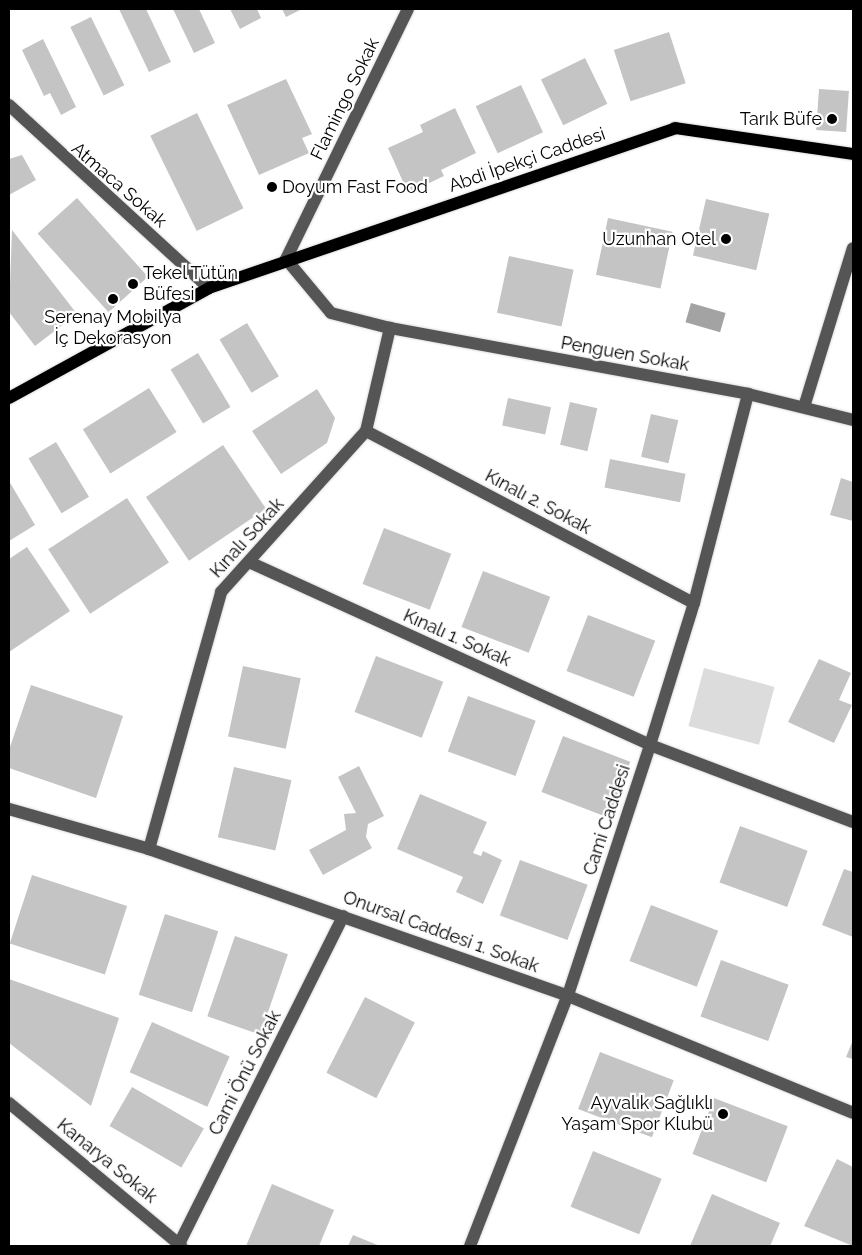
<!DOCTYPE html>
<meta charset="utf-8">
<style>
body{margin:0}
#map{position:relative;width:862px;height:1255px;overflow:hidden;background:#fff;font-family:Raleway,sans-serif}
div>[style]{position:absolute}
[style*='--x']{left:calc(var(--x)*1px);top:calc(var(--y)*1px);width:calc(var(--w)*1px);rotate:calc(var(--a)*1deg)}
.green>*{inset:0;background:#dcdcdc;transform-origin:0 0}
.water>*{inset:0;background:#a3a3a3;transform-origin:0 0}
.building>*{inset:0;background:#c4c4c4;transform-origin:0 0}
.roads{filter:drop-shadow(0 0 1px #dbdbdb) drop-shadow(0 0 1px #dbdbdb)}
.minor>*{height:12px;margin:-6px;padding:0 6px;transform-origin:6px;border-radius:6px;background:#555}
.major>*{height:12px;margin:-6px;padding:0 6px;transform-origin:6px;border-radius:6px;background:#000}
.dots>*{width:14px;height:14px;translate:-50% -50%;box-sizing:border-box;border:2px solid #fff;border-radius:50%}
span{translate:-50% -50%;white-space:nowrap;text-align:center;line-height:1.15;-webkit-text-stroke:4.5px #fff;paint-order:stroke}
.street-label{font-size:18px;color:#000}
.poi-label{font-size:18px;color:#000}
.right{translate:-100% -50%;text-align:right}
.left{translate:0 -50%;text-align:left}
.frame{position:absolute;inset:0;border:10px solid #000;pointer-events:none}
</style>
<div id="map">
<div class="green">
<div style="left:704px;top:668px;width:73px;height:60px;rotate:15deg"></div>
</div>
<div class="water">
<div style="left:691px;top:303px;width:36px;height:20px;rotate:16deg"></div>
</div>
<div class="building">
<div style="clip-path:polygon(119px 9px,146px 9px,171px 62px,149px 72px)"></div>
<div style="clip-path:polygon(173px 9px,199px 9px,215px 43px,194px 53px)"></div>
<div style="clip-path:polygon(230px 9px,257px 9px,261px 18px,240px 29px)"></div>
<div style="clip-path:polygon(282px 9px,302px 9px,286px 17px)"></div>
<div style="left:91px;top:17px;width:76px;height:23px;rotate:64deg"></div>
<div style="left:669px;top:32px;width:54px;height:58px;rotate:72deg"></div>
<div style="clip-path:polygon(43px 39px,76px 107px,61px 115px,50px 93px,44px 96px,22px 50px)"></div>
<div style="left:585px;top:58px;width:51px;height:49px;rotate:64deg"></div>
<div style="clip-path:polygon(286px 79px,312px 134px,302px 138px,309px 153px,259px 175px,227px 105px)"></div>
<div style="left:521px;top:85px;width:52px;height:50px;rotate:65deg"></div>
<div style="left:819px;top:89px;width:30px;height:41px;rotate:4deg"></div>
<div style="clip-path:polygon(455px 108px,476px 153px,441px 170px,444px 176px,408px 193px,388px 148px,423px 132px,420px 125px)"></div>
<div style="left:197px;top:113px;width:106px;height:52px;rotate:64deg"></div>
<div style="clip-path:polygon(22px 155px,36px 180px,9px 195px,9px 159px)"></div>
<div style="left:77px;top:198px;width:106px;height:53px;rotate:48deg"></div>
<div style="left:706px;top:199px;width:65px;height:58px;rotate:13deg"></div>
<div style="left:608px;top:218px;width:66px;height:58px;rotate:12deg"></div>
<div style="clip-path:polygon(12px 230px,77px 314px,35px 346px,9px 312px)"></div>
<div style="left:509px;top:256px;width:66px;height:58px;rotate:12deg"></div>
<div style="left:247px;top:323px;width:62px;height:32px;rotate:59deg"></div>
<div style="left:198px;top:353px;width:63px;height:32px;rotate:59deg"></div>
<div style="left:149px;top:388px;width:52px;height:78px;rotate:58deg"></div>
<div style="clip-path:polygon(317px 389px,335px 418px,327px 443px,281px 474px,252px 431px)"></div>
<div style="left:508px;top:398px;width:44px;height:28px;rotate:12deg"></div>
<div style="left:570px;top:402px;width:28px;height:44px;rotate:13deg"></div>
<div style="left:651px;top:414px;width:28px;height:44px;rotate:13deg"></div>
<div style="left:56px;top:442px;width:64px;height:32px;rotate:59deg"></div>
<div style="left:223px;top:445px;width:77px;height:93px;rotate:56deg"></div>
<div style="left:610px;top:459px;width:77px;height:29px;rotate:11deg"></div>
<div style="clip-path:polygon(841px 478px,853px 482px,853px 521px,830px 515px)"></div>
<div style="clip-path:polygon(9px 481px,35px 525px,9px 541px)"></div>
<div style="left:127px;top:498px;width:77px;height:94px;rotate:57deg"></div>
<div style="left:384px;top:528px;width:72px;height:60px;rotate:21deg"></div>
<div style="clip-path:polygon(27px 547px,70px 611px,9px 652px,9px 559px)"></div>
<div style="left:483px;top:571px;width:72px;height:60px;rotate:21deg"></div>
<div style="left:588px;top:615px;width:72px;height:60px;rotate:21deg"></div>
<div style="left:376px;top:656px;width:72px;height:60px;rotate:21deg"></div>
<div style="clip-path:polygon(819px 659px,851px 673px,839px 700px,852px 705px,834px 743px,788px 722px)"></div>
<div style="left:243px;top:666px;width:59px;height:72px;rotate:12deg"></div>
<div style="clip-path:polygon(31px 685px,123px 716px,96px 798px,9px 768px,9px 750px)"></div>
<div style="left:468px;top:696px;width:72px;height:59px;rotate:20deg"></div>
<div style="left:563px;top:736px;width:72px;height:60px;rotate:21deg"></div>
<div style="clip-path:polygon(359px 766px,384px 816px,368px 824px,366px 837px,372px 848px,323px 875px,309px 850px,346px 830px,344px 814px,356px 813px,338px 777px)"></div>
<div style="left:234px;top:767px;width:59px;height:72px;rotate:13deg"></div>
<div style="clip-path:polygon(420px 794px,487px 822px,473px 853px,481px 856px,483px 851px,502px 860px,483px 904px,456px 892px,463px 877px,397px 849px)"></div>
<div style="left:740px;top:826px;width:72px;height:60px;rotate:20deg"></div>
<div style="left:520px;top:860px;width:72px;height:59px;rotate:20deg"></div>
<div style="clip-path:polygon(844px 869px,853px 872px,853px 937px,822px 925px)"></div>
<div style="left:32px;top:875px;width:100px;height:72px;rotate:18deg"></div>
<div style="left:651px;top:905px;width:72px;height:60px;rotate:21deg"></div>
<div style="left:165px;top:914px;width:56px;height:85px;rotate:18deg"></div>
<div style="left:235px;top:936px;width:56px;height:85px;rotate:19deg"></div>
<div style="left:721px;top:960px;width:72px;height:60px;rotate:20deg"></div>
<div style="clip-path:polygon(9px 979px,119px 1018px,91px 1106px,9px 1043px)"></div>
<div style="left:365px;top:997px;width:56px;height:85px;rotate:27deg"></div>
<div style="left:152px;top:1022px;width:85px;height:55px;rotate:24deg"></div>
<div style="clip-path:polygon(853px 1040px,853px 1059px,846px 1057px)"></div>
<div style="left:600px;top:1052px;width:79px;height:61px;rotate:21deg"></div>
<div style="left:132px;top:1087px;width:83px;height:45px;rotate:30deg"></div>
<div style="left:714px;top:1098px;width:79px;height:60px;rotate:21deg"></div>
<div style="left:593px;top:1151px;width:74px;height:60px;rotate:22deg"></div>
<div style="clip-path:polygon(837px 1159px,853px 1167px,853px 1246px,804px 1226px)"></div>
<div style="clip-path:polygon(272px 1184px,334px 1210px,319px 1246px,246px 1246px)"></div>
<div style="clip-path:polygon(712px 1194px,780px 1223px,770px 1246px,690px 1246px)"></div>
<div style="clip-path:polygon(353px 1235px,380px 1246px,348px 1246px)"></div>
</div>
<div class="roads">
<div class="minor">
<div style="--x:408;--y:9;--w:278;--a:116"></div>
<div style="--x:286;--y:259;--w:70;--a:50.2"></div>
<div style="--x:331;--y:313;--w:61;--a:14.3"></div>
<div style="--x:390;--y:328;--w:364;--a:10.4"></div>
<div style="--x:748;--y:394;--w:108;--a:13.9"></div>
<div style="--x:9;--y:105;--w:271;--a:42.5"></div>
<div style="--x:804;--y:407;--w:166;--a:-72.9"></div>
<div style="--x:366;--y:431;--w:370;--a:27.7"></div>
<div style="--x:249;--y:562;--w:441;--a:24.5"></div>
<div style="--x:650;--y:745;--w:217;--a:20.8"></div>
<div style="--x:9;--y:809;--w:146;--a:15.9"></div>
<div style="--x:149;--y:849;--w:444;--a:19.3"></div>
<div style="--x:568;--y:996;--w:308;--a:22.3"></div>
<div style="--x:149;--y:849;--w:267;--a:-74.3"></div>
<div style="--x:221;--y:592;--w:217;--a:-48"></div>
<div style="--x:366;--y:431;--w:106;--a:-76.9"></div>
<div style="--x:9;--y:1103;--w:224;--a:39.7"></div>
<div style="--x:178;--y:1246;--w:369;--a:-63.4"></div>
<div style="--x:470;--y:1246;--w:269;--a:-68.7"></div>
<div style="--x:568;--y:995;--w:263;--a:-71.8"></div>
<div style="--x:650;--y:745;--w:149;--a:-72.8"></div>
<div style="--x:694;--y:603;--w:216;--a:-75.5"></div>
</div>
<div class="major">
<div style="--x:9;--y:398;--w:228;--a:-28.8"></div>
<div style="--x:209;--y:288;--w:493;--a:-18.9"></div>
<div style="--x:675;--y:128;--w:180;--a:8.3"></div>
</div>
</div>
<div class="dots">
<div style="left:832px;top:119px;background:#000"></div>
<div style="left:272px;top:187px;background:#000"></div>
<div style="left:726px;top:239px;background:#000"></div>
<div style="left:133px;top:284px;background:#000"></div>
<div style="left:113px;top:299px;background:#000"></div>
<div style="left:723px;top:1114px;background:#000"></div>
</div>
<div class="street-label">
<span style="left:345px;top:99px;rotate:-64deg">Flamingo Sokak</span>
<span style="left:527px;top:160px;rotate:-19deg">Abdi İpekçi Caddesi</span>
<span style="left:119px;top:185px;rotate:41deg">Atmaca Sokak</span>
<span style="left:625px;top:354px;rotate:10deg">Penguen Sokak</span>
<span style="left:538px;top:502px;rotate:28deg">Kınalı 2. Sokak</span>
<span style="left:247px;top:538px;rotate:-48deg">Kınalı Sokak</span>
<span style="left:457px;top:638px;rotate:24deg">Kınalı 1. Sokak</span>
<span style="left:607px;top:820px;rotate:-72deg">Cami Caddesi</span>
<span style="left:441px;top:932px;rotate:20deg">Onursal Caddesi 1. Sokak</span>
<span style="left:245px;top:1073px;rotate:-63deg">Cami Önü Sokak</span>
<span style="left:107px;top:1161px;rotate:39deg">Kanarya Sokak</span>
</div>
<div class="poi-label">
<span class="right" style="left:822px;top:119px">Tarık Büfe</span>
<span class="left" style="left:282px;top:187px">Doyum Fast Food</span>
<span class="right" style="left:716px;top:239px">Uzunhan Otel</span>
<span class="left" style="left:143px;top:284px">Tekel Tütün<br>Büfesi</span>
<span style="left:113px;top:328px">Serenay Mobilya<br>İç Dekorasyon</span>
<span class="right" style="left:713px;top:1114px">Ayvalık Sağlıklı<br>Yaşam Spor Klubü</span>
</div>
<div class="frame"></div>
</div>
